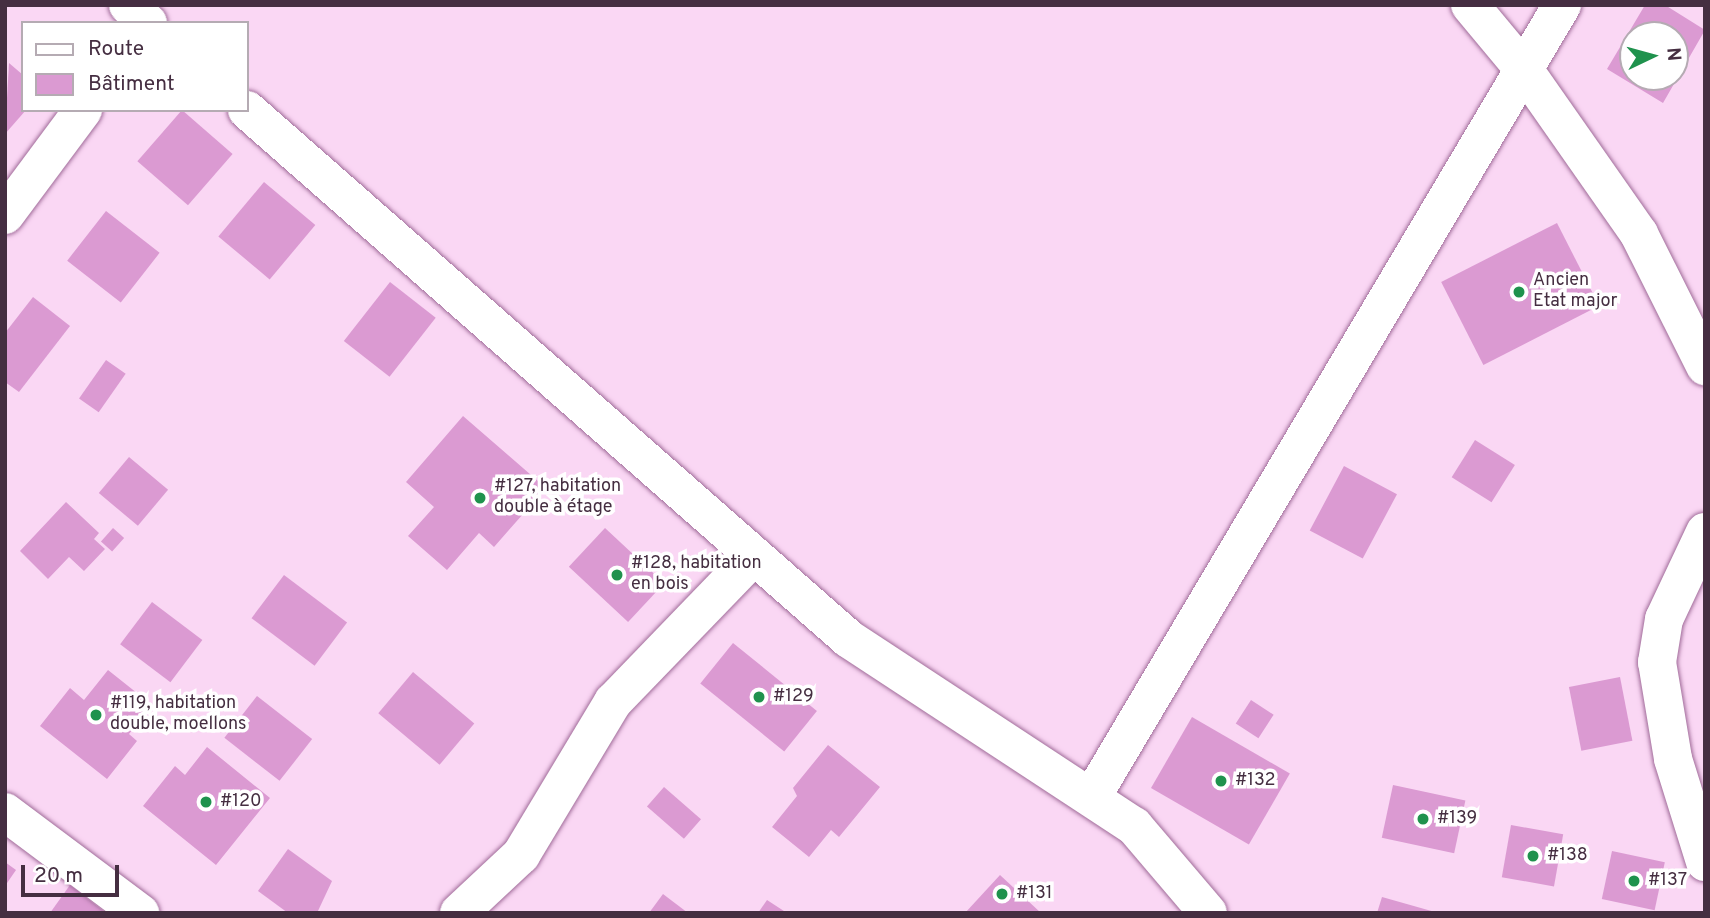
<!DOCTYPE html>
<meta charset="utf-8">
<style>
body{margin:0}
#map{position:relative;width:1710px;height:918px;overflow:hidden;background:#fad7f4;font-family:Overpass,sans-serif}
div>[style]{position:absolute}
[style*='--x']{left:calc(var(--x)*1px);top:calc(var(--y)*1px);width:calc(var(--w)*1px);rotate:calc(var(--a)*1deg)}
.building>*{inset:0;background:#db9ad2;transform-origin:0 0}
.roads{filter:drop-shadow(0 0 2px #a06b99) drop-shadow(0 0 2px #a06b99)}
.minor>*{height:38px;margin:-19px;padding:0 19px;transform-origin:19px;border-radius:19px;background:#fff}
.dots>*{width:19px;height:19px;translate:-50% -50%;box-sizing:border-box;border:4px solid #fff;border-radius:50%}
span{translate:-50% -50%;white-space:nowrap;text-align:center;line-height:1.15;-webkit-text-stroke:7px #fff;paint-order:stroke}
.poi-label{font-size:18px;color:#452e41}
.left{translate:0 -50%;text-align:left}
.frame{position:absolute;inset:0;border:7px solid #452e41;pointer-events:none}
.legend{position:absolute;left:21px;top:21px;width:228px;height:91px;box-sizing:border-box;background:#fff;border:2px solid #b5abb3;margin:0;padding:9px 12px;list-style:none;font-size:21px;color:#452e41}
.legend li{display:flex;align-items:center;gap:14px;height:35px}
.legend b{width:35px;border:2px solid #b5abb3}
.north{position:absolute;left:1619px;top:21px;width:70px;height:70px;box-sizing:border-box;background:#fff;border:2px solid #b5abb3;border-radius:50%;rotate:85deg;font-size:19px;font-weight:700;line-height:28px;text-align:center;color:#452e41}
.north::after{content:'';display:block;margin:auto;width:24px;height:32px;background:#1f924d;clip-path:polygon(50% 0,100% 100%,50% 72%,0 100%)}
.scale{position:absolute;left:21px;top:865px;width:98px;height:32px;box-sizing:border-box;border:4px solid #452e41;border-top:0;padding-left:9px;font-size:21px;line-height:24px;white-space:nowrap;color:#452e41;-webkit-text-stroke:5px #fff;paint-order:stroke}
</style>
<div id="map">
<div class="building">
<div style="clip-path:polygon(evenodd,1645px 5px,1665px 5px,1705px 30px,1663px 103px,1607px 69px,1645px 5px,1633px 35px,1675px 35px,1675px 77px,1633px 77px,1633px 35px)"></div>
<div style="clip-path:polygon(9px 63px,23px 75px,26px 110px,5px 134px)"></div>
<div style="left:182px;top:110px;width:67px;height:68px;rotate:41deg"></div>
<div style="left:264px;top:182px;width:67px;height:71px;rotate:40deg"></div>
<div style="left:106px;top:211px;width:68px;height:63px;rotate:38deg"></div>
<div style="left:1557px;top:223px;width:93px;height:130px;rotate:63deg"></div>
<div style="left:390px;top:282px;width:58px;height:75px;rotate:38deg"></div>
<div style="clip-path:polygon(33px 297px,70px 326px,19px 392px,5px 382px,5px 333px)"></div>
<div style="left:106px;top:360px;width:24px;height:47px;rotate:35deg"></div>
<div style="clip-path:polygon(463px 416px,546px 488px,494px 547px,479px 533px,447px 570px,408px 536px,434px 507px,406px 482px)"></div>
<div style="left:1475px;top:440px;width:47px;height:44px;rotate:32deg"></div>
<div style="left:129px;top:457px;width:51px;height:47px;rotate:40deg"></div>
<div style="left:1344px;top:466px;width:60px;height:73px;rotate:28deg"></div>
<div style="clip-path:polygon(66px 502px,99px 533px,94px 539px,105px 549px,84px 571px,69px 557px,48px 579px,20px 551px)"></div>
<div style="left:113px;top:528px;width:15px;height:18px;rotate:42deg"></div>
<div style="left:605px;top:528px;width:81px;height:53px;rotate:43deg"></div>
<div style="left:284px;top:575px;width:79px;height:54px;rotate:37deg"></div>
<div style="left:152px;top:602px;width:63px;height:53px;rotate:37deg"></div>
<div style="left:733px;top:643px;width:108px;height:52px;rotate:39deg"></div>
<div style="clip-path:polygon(108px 670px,152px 705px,129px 734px,137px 741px,107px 779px,40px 726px,70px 688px,84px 700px)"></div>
<div style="left:413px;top:672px;width:80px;height:54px;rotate:40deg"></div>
<div style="left:1620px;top:677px;width:65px;height:52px;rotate:79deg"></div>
<div style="left:257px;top:696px;width:70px;height:53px;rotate:38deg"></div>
<div style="left:1251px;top:700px;width:27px;height:28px;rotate:33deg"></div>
<div style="left:1192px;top:717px;width:113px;height:82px;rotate:30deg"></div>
<div style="clip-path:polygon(828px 745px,880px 787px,839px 837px,831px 830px,809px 857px,772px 827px,797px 796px,793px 788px)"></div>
<div style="clip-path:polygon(207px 747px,270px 798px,216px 865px,143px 806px,175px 766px,185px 775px)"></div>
<div style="left:1393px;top:785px;width:74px;height:54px;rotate:12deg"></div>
<div style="left:664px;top:787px;width:49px;height:26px;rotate:41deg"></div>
<div style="left:1511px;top:825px;width:53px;height:53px;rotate:10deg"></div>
<div style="clip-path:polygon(288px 849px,332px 881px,317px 913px,288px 913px,258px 891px)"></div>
<div style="left:1612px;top:851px;width:54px;height:49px;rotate:12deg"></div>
<div style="clip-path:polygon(5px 862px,16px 870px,5px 886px)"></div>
<div style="clip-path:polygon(1000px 875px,1041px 913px,965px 913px)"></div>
<div style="clip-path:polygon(70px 885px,106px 913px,50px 913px)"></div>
<div style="clip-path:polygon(663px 894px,688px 913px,649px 913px)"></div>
<div style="clip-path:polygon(1382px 897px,1435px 912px,1435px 913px,1377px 913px)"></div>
<div style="clip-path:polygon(767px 900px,787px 913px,758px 913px)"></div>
</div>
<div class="roads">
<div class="minor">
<div style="--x:128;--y:5;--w:27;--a:42"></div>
<div style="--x:1470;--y:5;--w:86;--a:50.2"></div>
<div style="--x:1525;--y:71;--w:199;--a:55"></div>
<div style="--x:1639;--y:234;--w:148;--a:63.4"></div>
<div style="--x:247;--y:110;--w:801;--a:41.31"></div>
<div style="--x:849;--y:639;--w:341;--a:33.3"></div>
<div style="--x:1134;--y:826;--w:114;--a:49.6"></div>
<div style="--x:5;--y:215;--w:131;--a:-53.4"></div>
<div style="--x:1705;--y:532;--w:96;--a:115.2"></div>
<div style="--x:1664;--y:619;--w:44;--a:99.2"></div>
<div style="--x:1657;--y:662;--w:98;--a:80.6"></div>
<div style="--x:1673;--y:759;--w:108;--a:72.7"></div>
<div style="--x:1093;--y:795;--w:919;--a:-59.3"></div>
<div style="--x:5;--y:812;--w:169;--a:36.8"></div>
<div style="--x:459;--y:913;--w:85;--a:-43.1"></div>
<div style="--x:521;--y:855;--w:179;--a:-59"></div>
<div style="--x:613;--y:702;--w:203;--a:-46"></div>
</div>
</div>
<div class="dots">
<div style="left:1519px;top:292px;background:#1f924d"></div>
<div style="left:480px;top:498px;background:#1f924d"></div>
<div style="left:617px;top:575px;background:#1f924d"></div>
<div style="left:759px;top:697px;background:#1f924d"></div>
<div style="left:96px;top:715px;background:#1f924d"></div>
<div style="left:1221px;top:781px;background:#1f924d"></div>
<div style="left:206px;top:802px;background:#1f924d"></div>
<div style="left:1423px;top:819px;background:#1f924d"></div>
<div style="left:1533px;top:856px;background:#1f924d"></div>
<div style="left:1634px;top:881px;background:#1f924d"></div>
<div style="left:1002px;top:894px;background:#1f924d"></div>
</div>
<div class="poi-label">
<span class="left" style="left:1533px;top:292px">Ancien<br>Etat major</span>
<span class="left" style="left:494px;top:498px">#127, habitation<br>double à étage</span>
<span class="left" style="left:631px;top:575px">#128, habitation<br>en bois</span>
<span class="left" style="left:773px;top:697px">#129</span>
<span class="left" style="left:110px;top:715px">#119, habitation<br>double, moellons</span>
<span class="left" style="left:1235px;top:781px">#132</span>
<span class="left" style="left:220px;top:802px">#120</span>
<span class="left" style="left:1437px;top:819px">#139</span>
<span class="left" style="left:1547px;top:856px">#138</span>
<span class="left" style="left:1648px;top:881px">#137</span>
<span class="left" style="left:1016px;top:894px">#131</span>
</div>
<div class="frame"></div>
<ul class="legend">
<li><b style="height:9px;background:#fff"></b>Route</li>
<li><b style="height:19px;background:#db9ad2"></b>Bâtiment</li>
</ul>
<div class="north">N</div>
<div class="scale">20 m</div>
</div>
